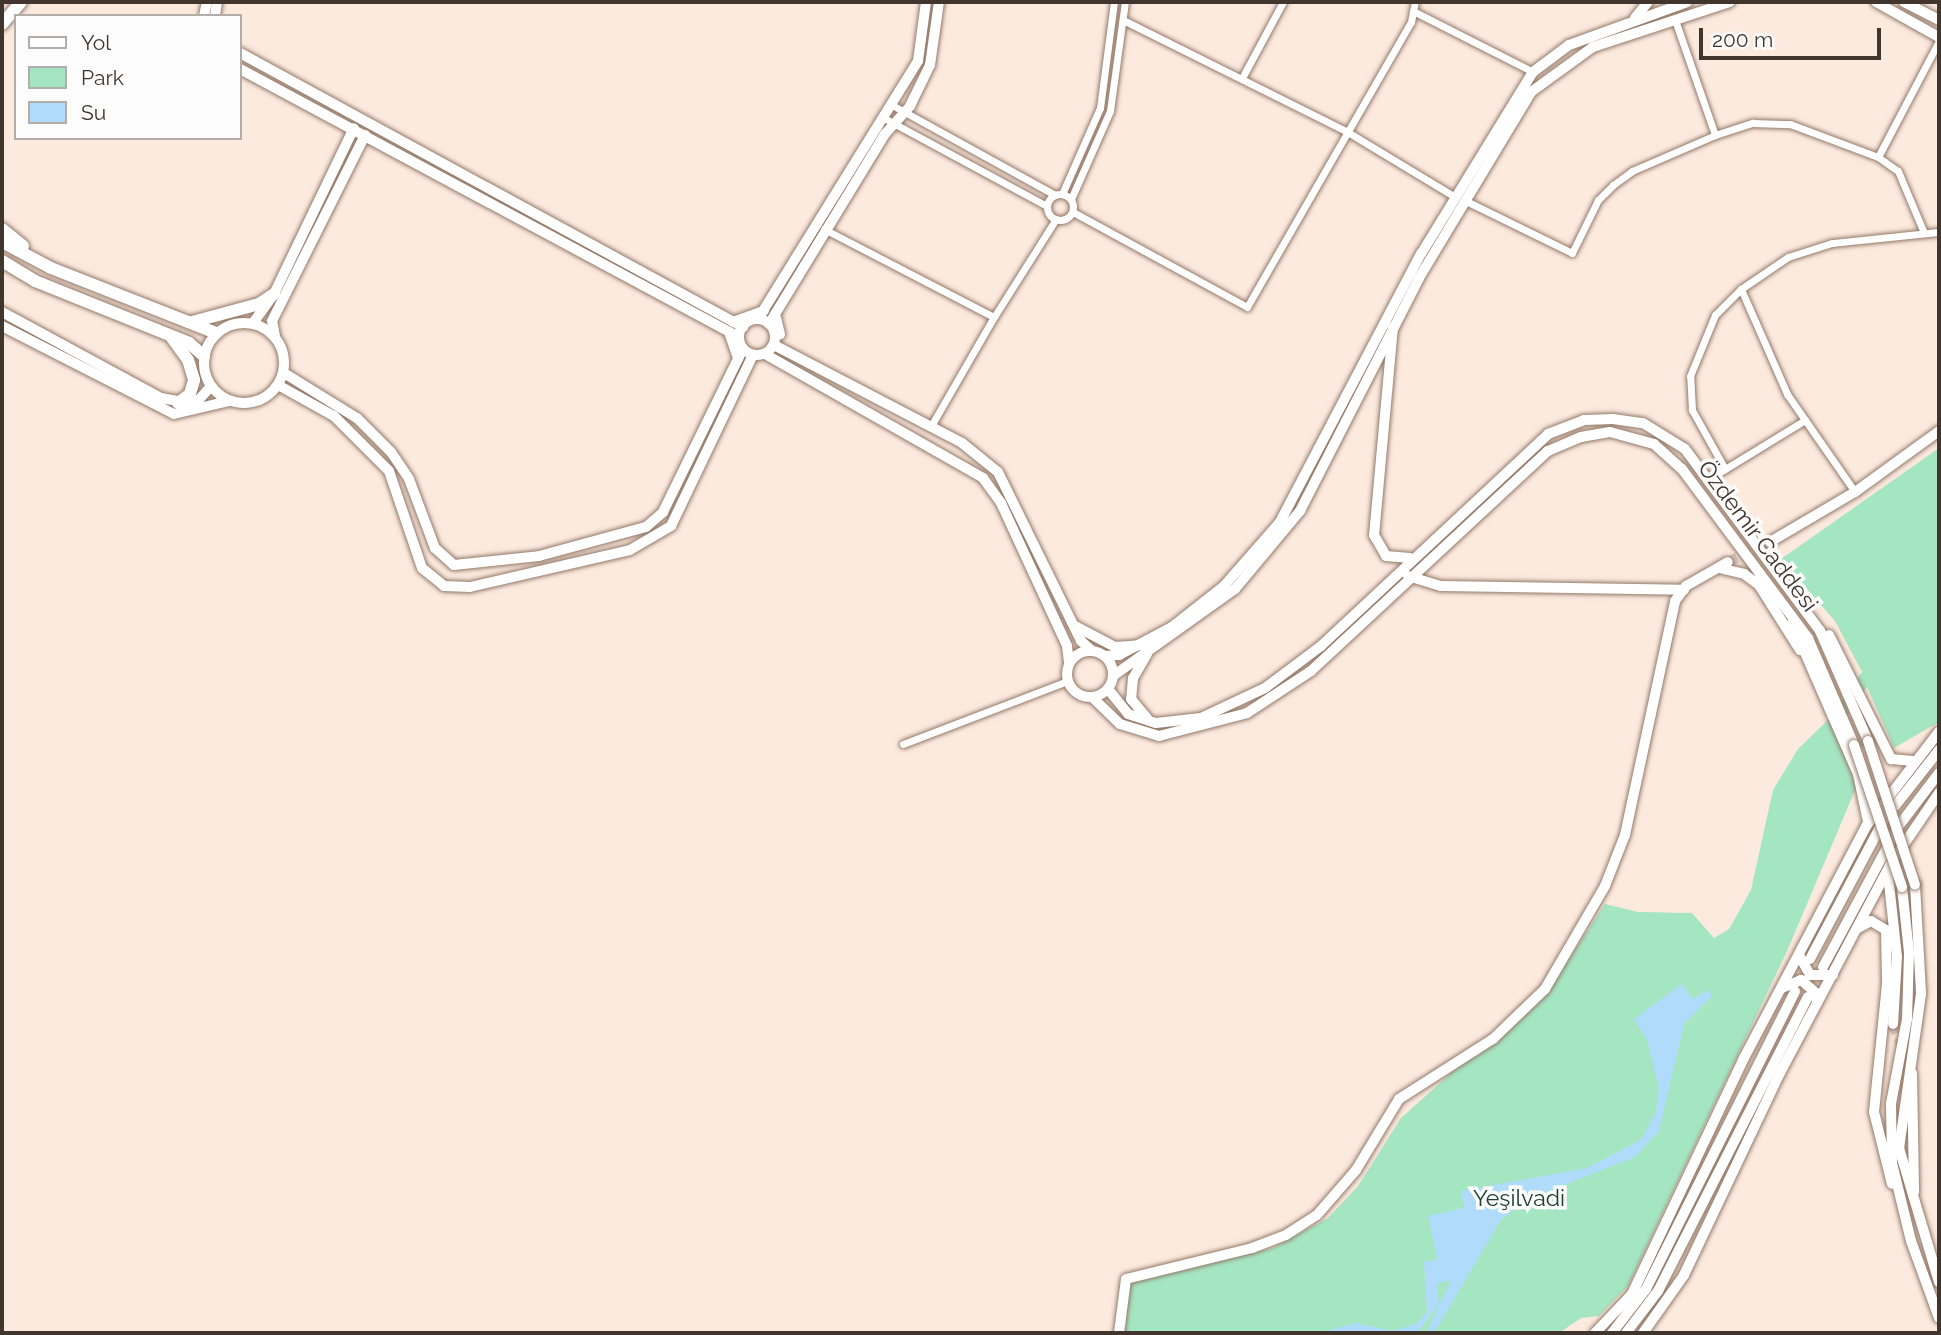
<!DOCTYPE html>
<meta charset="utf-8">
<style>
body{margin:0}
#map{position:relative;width:1941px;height:1335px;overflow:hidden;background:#fceadf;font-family:Raleway,sans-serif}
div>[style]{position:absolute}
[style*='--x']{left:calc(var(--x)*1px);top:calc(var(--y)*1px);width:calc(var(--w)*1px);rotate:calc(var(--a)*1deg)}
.green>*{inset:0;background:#a5e6c2}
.water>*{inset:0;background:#b1dbfb}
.secondary-tunnel>*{height:10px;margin-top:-5px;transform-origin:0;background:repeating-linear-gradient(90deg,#d7c6bc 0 10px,transparent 0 15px)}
.primary-tunnel>*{height:10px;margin-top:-5px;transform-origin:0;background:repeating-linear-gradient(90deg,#d7c6bc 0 10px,transparent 0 15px)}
.roads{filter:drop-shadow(0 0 2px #937968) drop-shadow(0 0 2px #937968)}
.street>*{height:7px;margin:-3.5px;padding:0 3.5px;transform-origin:3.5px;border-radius:3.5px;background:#fff}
.street>.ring{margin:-3.5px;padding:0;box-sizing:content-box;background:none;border:7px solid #fff;border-radius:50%}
.secondary>*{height:10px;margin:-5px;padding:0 5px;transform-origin:5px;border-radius:5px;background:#fff}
.primary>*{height:10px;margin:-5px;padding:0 5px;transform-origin:5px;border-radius:5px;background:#fff}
.primary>.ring{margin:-5px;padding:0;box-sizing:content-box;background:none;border:10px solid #fff;border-radius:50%}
.highway>*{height:12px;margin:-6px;padding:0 6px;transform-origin:6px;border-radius:6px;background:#fff}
.bridges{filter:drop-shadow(0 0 2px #937968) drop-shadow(0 0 2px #937968)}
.primary-bridge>*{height:10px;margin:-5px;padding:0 5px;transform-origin:5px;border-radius:5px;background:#fff}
span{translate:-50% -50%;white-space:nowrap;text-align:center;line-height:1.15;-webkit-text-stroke:7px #fcfcfc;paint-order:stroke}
.street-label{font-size:23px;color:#41362e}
.park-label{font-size:23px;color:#1c402e}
.frame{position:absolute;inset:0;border:4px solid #41362e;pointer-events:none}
.legend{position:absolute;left:14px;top:14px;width:228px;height:126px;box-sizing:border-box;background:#fcfcfc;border:2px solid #b1adaa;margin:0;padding:9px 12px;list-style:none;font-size:21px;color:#41362e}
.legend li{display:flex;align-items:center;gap:14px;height:35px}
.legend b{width:35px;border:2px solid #b1adaa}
.scale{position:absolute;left:1699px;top:28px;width:182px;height:32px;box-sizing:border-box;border:4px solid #41362e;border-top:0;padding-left:9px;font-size:21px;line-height:24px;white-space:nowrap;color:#41362e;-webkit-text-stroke:5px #fcfcfc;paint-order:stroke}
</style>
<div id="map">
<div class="green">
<div style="clip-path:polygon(1939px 448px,1939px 722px,1894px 748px,1867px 687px,1836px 730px,1856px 788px,1788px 949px,1628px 1286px,1599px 1316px,1581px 1318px,1559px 1333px,1125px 1333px,1129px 1283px,1273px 1248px,1328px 1218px,1358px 1186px,1401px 1118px,1556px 979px,1605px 904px,1638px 912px,1692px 913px,1714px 938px,1729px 929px,1751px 890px,1773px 790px,1798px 749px,1830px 718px,1862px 672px,1835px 621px,1781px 559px)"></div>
</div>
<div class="water">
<div style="clip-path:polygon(1682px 984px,1693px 999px,1708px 990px,1712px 996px,1684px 1024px,1659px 1131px,1635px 1157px,1536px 1196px,1502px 1218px,1434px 1333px,1426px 1333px,1451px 1280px,1437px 1284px,1439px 1304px,1417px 1333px,1317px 1333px,1356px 1323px,1392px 1331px,1416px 1324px,1427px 1312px,1424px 1262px,1437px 1259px,1428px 1216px,1464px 1208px,1461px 1191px,1587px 1168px,1641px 1140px,1656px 1112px,1659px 1088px,1647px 1040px,1634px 1019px)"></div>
</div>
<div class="secondary-tunnel">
<div style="--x:1728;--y:562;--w:47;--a:-25.5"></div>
</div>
<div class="primary-tunnel">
<div style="--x:1893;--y:1024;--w:53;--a:68.8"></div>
</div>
<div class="roads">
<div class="street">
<div style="--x:1413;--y:11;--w:135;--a:26.9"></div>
<div style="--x:1675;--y:20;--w:122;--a:70.8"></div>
<div style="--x:1715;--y:135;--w:40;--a:-18"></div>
<div style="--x:1753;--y:123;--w:37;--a:2"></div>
<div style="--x:1790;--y:124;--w:94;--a:20.6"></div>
<div style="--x:1878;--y:157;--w:24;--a:35"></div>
<div style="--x:1898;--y:171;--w:67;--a:67.2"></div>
<div style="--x:1125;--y:21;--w:247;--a:26.5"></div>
<div style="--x:1346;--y:131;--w:127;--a:31.2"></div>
<div style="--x:1242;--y:78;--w:86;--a:-61.7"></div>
<div style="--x:892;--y:105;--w:186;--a:28.9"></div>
<div style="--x:884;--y:118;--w:185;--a:28.4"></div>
<div style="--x:1878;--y:157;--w:131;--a:-62.3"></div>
<div class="ring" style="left:1047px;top:194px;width:19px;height:19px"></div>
<div style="--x:1062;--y:194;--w:94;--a:-66.2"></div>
<div style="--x:1100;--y:108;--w:107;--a:-82.5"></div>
<div style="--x:1071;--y:199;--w:96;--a:-66.1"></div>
<div style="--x:1110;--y:111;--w:110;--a:-82.2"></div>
<div style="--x:1466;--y:201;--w:118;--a:26.1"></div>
<div style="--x:1572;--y:253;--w:59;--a:-63.9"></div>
<div style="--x:1598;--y:200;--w:21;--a:-45"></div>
<div style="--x:1613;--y:185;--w:24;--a:-36"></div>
<div style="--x:1632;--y:171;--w:90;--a:-23.4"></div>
<div style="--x:1073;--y:212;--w:198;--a:28.6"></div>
<div style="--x:1247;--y:307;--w:329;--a:-60.1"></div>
<div style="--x:1411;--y:22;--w:20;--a:-79"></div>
<div style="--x:824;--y:229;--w:191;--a:27.4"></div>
<div style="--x:994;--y:317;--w:116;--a:-57.7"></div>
<div style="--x:1741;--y:289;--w:115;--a:66.3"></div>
<div style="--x:1787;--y:394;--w:119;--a:55.2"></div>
<div style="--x:931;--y:426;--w:126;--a:-60"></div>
<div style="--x:1725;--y:469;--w:68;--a:-119.2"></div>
<div style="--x:1692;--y:410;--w:34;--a:-93"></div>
<div style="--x:1690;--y:376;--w:66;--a:-67.7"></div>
<div style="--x:1715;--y:315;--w:37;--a:-45"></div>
<div style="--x:1741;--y:289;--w:57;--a:-34.2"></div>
<div style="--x:1788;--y:257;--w:46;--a:-17.7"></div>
<div style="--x:1832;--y:243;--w:108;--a:-5.9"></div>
<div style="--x:1707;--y:480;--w:115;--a:-31.5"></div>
<div style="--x:903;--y:744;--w:176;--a:-21"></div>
</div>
<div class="secondary">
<div style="--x:1876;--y:2;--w:72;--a:29.1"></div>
<div style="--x:1904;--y:2;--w:39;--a:27"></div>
<div style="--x:204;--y:16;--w:14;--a:-78"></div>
<div style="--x:215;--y:16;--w:14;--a:-82"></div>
<div style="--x:1635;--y:18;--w:21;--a:-51"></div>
<div style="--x:240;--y:53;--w:573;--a:28.58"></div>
<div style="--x:240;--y:69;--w:566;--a:28.24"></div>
<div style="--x:2;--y:312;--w:181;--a:28.4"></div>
<div style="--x:161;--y:398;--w:35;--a:10"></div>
<div style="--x:195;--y:404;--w:24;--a:-48"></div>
<div style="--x:758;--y:319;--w:304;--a:-58.2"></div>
<div style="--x:918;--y:61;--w:60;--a:-82.3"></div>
<div style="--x:253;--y:323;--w:36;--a:-54"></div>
<div style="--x:274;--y:294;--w:184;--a:-64.3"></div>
<div style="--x:769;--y:324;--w:223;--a:-58.6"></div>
<div style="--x:885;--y:134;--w:38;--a:-48"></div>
<div style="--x:910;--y:106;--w:46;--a:-64"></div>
<div style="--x:930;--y:65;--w:64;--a:-81.9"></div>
<div style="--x:2;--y:326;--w:193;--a:27.1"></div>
<div style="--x:174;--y:414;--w:57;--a:-13.3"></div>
<div style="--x:275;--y:336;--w:15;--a:-101"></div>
<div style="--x:272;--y:321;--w:208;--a:-63.4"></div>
<div style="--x:1770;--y:542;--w:99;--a:-30.5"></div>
<div style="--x:1855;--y:492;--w:104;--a:-36"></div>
<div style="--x:1719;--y:568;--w:26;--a:13"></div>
<div style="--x:1744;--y:574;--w:19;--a:36"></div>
<div style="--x:1759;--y:585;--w:77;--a:57.8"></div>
<div style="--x:1105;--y:656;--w:14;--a:-4"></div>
<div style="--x:1119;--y:655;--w:60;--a:-27.8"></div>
<div style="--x:1172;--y:627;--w:66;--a:-38.3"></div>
<div style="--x:1224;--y:586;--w:85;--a:-48.8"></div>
<div style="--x:1280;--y:522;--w:303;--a:-62.3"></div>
<div style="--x:1421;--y:254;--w:214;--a:-58.4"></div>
<div style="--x:1533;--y:72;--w:45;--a:-36.9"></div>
<div style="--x:1569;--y:45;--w:126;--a:-20"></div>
<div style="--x:1113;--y:676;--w:150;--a:-35.5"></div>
<div style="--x:1235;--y:589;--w:102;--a:-50.2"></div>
<div style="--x:1300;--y:511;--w:262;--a:-62.9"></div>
<div style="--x:1419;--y:278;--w:217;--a:-58.9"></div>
<div style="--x:1531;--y:92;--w:77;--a:-36"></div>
<div style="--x:1593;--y:47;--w:144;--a:-18.2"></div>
<div style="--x:1119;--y:1333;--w:54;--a:-82.6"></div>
<div style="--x:1126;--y:1279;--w:130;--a:-13.8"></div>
<div style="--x:1252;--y:1248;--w:36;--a:-21"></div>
<div style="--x:1286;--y:1235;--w:37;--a:-33"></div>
<div style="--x:1317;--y:1215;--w:60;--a:-49.1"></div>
<div style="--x:1356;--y:1170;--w:83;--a:-58.8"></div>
<div style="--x:1399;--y:1099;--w:112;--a:-32.6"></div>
<div style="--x:1493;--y:1039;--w:72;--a:-43.9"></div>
<div style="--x:1545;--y:989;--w:119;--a:-59.8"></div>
<div style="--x:1605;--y:886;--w:55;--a:-68.6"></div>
<div style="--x:1625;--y:835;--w:239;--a:-77.9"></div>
<div style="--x:1675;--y:601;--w:19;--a:-54"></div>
<div style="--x:1686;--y:586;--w:48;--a:-29.7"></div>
</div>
<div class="primary">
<div style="--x:775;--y:314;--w:21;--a:76"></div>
<div class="ring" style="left:739px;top:319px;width:26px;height:26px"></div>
<div style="--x:733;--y:322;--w:33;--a:-20"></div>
<div class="ring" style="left:204px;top:323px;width:70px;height:70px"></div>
<div style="--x:1393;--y:327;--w:209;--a:95.2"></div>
<div style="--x:1374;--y:535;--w:24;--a:60"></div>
<div style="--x:1386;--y:556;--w:24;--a:5"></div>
<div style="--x:729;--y:332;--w:28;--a:71"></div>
<div style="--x:774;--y:345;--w:212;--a:27.5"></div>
<div style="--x:962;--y:443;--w:46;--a:38.9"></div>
<div style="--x:998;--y:472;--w:188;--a:63.8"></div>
<div style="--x:1081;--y:641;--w:15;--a:42"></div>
<div style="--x:765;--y:354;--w:251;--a:29.6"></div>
<div style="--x:983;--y:478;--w:31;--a:54"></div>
<div style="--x:1001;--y:503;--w:157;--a:65.2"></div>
<div style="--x:1067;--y:646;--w:17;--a:83"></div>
<div style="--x:284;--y:373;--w:86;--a:31.7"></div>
<div style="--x:357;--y:418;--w:48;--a:45"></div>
<div style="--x:391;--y:452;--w:32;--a:56"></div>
<div style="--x:409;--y:479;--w:74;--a:69.4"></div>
<div style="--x:435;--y:548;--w:25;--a:42"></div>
<div style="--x:454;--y:565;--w:85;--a:-6"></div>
<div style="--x:539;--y:556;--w:111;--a:-15.2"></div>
<div style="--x:646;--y:527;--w:23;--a:-41"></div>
<div style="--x:663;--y:512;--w:182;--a:-63.9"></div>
<div style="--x:278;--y:385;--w:64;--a:29"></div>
<div style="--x:334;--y:416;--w:78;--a:45"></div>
<div style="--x:389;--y:471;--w:102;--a:71.2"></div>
<div style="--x:422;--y:568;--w:28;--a:39"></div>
<div style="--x:444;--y:586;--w:26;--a:2"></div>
<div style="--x:470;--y:587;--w:164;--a:-13"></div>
<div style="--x:630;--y:550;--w:48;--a:-30.3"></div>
<div style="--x:671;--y:526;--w:190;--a:-64.4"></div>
<div style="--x:1408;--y:576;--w:34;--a:17"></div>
<div style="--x:1441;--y:586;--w:243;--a:0.9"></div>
<div style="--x:1792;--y:623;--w:165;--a:66.4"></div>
<div style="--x:1858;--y:774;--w:49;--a:78.2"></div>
<div style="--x:1075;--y:626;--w:45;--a:27.7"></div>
<div style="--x:1115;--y:647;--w:28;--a:-4"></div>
<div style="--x:1829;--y:635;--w:139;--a:63.4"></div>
<div style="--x:1891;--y:759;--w:22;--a:5"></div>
<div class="ring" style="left:1067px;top:651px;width:36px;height:36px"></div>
<div style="--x:1147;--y:654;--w:28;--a:120"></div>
<div style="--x:1133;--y:678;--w:21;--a:95"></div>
<div style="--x:1131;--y:699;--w:25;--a:50"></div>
<div style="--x:1108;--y:689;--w:32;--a:51"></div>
<div style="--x:1128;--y:714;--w:29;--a:18"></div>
<div style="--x:1156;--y:723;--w:45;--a:-6.3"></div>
<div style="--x:1201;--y:718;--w:71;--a:-25.1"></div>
<div style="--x:1265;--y:688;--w:70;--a:-36.9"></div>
<div style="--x:1321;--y:646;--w:311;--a:-43"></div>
<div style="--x:1548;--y:434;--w:39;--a:-21"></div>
<div style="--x:1584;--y:420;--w:29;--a:-2"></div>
<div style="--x:1613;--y:419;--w:30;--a:8"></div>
<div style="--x:1643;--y:423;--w:49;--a:31.8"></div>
<div style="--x:1685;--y:449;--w:227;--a:53.4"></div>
<div style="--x:1820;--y:631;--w:120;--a:66.4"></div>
<div style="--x:1092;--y:697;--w:39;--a:44"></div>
<div style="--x:1120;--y:724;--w:41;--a:17.1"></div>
<div style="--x:1159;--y:736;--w:91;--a:-14.6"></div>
<div style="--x:1247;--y:713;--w:77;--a:-33.3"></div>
<div style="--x:1311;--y:671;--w:323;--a:-42.9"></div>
<div style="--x:1548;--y:451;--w:36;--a:-23"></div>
<div style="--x:1581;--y:437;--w:29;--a:-10"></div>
<div style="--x:1610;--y:432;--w:46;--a:15.3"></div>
<div style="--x:1654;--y:444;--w:38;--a:42"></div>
<div style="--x:1682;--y:469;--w:211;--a:53.3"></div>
<div style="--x:1808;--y:638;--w:116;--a:66.7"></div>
<div style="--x:1888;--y:874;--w:83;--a:83.8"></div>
<div style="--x:1897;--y:957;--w:67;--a:93.4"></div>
<div style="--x:1915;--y:885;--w:109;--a:86.8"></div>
<div style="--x:1921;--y:994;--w:156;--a:98.1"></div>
<div style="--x:1899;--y:1148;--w:140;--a:73.4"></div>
<div style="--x:1902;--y:887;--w:66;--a:83.9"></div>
<div style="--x:1909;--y:953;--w:66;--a:91.7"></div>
<div style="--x:1907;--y:1019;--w:86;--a:100.7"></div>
<div style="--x:1891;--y:1104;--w:59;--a:89"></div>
<div style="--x:1892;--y:1163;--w:80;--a:76.3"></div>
<div style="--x:1911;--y:1241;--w:82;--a:70"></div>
<div style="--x:1858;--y:928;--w:15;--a:-28"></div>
<div style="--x:1871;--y:921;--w:17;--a:31"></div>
<div style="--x:1886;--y:930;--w:54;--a:88.9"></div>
<div style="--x:1887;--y:984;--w:129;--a:95.8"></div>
<div style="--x:1874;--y:1112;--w:74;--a:76"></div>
<div style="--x:1799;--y:955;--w:23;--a:61"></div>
<div style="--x:1810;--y:975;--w:23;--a:0"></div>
<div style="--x:1810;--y:959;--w:157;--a:-62"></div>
<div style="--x:1884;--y:820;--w:89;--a:-51.8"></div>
<div style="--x:1823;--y:967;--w:159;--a:-61.8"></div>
<div style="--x:1898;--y:827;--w:68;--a:-52.8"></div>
<div style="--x:1782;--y:988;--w:21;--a:-23"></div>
<div style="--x:1801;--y:980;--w:20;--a:41"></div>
<div style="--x:1816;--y:993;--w:10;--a:84"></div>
<div style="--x:1912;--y:1073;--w:119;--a:89"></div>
<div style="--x:1595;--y:1333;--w:54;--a:-46.5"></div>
<div style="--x:1632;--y:1294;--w:261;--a:-64.6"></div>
<div style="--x:1744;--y:1058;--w:263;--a:-62.2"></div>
<div style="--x:1867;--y:825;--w:118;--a:-52.3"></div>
<div style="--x:1612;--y:1333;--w:56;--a:-52.3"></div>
<div style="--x:1646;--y:1289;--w:333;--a:-63.4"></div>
<div style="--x:1626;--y:1333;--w:53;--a:-52.7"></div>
<div style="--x:1658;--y:1291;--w:330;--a:-63"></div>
<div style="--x:1643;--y:1333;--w:71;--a:-54.7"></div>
<div style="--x:1684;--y:1275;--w:224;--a:-64.6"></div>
<div style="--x:1780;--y:1073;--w:235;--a:-62.1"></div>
<div style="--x:1890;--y:865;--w:87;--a:-55.8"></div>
</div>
<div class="highway">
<div style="--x:2;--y:24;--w:29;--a:-49"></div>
<div style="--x:2;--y:229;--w:27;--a:39"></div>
<div style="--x:2;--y:242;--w:55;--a:28"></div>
<div style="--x:51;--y:268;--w:177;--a:21.5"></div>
<div style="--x:2;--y:261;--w:39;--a:31"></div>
<div style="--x:35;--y:281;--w:166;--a:21.9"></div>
<div style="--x:189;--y:343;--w:20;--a:41"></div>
<div style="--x:192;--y:322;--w:69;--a:-15"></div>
<div style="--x:259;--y:304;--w:18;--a:-34"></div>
<div style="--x:172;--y:338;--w:27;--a:54"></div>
<div style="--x:188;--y:360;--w:21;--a:73"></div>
<div style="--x:194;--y:380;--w:15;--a:106"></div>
<div style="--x:190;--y:394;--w:15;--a:143"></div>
</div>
</div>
<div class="bridges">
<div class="primary-bridge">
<div style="--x:1868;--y:741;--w:151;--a:71.9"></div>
<div style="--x:1854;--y:745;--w:150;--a:71.3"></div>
</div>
</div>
<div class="street-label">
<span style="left:1758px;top:536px;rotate:53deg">Özdemir Caddesi</span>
</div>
<div class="park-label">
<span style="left:1519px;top:1198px">Yeşilvadi</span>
</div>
<div class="frame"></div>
<ul class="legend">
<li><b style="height:9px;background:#fff"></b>Yol</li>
<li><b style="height:19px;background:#a5e6c2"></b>Park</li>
<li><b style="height:19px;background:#b1dbfb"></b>Su</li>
</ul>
<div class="scale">200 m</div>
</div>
